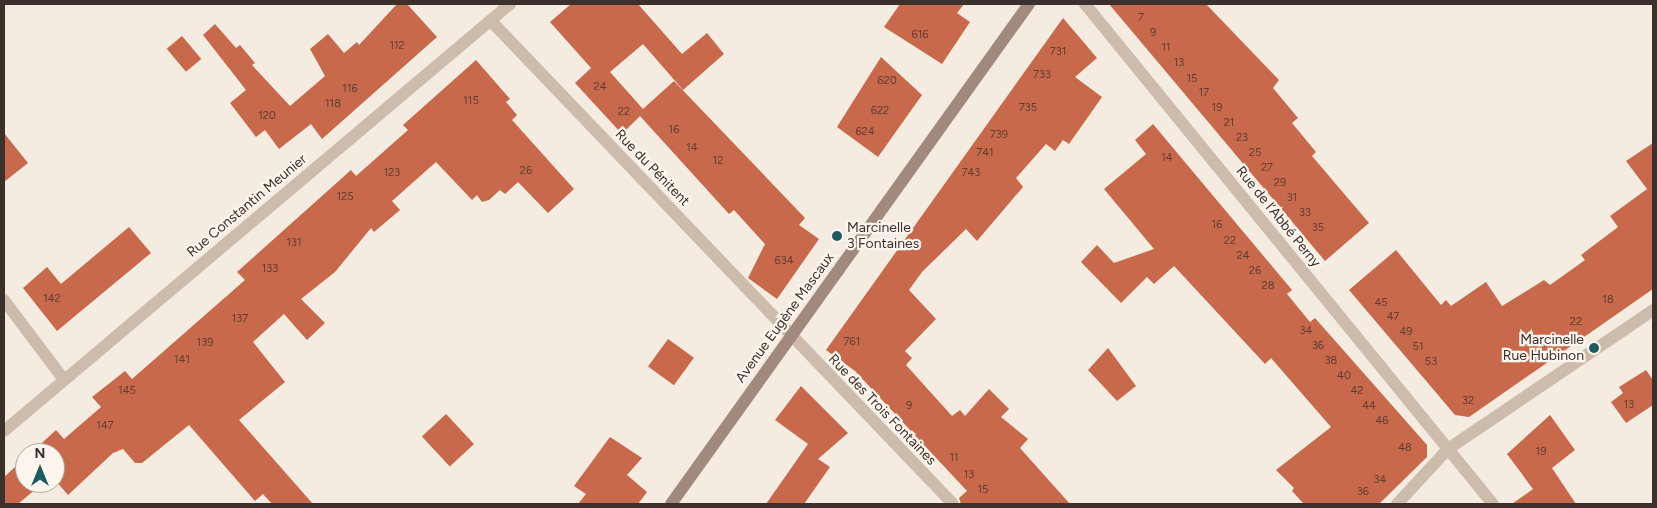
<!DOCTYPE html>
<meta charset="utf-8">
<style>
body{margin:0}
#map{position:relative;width:1657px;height:508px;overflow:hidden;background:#f4ebe1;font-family:Figtree,sans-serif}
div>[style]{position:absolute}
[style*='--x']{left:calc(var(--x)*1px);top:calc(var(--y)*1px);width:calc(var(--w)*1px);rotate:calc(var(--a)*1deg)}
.building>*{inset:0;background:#c8694b;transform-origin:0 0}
.lane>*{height:12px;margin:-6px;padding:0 6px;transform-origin:6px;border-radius:6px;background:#cdbbac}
.street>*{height:12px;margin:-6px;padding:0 6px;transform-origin:6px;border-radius:6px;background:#cdbbac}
.secondary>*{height:12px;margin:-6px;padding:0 6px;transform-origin:6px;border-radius:6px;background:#a18a7d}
.dots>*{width:14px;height:14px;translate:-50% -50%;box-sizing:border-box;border:2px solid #fbf5ee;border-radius:50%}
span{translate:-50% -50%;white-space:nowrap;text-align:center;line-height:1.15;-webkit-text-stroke:4.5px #fbf5ee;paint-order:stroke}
.number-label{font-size:11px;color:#5e3e33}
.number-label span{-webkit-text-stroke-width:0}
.street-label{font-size:14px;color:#3b302b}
.poi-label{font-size:14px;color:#3b302b}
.left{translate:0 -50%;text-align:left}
.right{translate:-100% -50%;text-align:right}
.frame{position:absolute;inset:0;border:5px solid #3b302b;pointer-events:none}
.north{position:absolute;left:15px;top:443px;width:50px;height:50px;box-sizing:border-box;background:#fbf5ee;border:1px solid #aea6a0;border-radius:50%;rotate:0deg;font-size:14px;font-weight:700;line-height:20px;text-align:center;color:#3b302b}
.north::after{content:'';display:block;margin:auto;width:18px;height:22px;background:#1f5a5e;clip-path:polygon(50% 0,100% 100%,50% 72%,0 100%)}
</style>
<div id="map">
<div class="building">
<div style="clip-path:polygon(397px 4px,407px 4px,437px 37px,322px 139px,311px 124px,279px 149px,265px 130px,256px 137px,230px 103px,246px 90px,203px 35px,215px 24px,236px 48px,240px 45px,255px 63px,252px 65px,290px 106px,325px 76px,310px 49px,328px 34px,344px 53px,357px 42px,359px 45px)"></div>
<div style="clip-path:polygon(571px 4px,638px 4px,682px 54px,707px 33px,724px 54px,683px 90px,643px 44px,610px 72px,643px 109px,674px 81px,805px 218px,799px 225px,819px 239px,777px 299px,748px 278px,765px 244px,734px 210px,729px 214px,640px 116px,622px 134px,575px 83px,591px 68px,550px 22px)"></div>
<div style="clip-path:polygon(900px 4px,964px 4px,957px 13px,970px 22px,942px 64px,884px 27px)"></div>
<div style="clip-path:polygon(1109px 4px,1206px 4px,1279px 80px,1273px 88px,1298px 118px,1292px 123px,1316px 152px,1312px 156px,1369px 223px,1325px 261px)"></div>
<div style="clip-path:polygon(1063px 18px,1097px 58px,1075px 77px,1102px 97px,1069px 144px,1063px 140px,1055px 151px,1046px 144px,1016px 178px,1023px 187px,977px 241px,966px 229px,922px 272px,909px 290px,936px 319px,905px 351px,912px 358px,906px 365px,952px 416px,960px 410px,965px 416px,989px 389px,1009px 409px,1001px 417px,1028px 439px,1020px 448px,1070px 504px,961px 504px,959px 498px,967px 491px,855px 371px,826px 350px)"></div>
<div style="left:182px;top:36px;width:30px;height:20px;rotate:50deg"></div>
<div style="clip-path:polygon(881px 57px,922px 95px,878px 157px,837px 127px)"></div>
<div style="clip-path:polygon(476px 60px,510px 99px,506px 102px,517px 115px,512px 120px,574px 189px,548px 213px,518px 182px,505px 194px,500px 190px,489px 200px,482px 202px,477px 195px,472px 200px,436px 162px,392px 201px,400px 210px,374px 232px,371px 228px,335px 272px,301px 299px,325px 323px,307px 340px,284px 314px,253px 342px,285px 382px,239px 420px,313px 504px,272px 504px,263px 494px,255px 501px,189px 425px,142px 463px,135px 463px,123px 449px,113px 453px,68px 495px,55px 480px,55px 453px,31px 453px,56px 430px,64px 439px,101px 407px,92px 397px,125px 371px,132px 379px,245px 280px,237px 272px,351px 170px,356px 176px,408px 130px,403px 125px)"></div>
<div style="clip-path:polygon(1153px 124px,1292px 290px,1287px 294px,1310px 322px,1315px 318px,1427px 445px,1427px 457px,1379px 504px,1304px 504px,1292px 491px,1294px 488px,1276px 470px,1331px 427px,1271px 358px,1265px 364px,1174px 266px,1154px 284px,1147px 277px,1121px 303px,1081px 262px,1097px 245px,1114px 263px,1154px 249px,1104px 189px,1146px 154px,1135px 140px)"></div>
<div style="clip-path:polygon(4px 133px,28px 163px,4px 182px)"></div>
<div style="clip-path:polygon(1653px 143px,1653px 289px,1469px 417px,1455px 415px,1349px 290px,1396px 250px,1441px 305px,1446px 300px,1451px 306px,1486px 282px,1502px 306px,1544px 280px,1550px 285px,1585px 260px,1581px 255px,1618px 227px,1610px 216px,1647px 189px,1626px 161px)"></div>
<div style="clip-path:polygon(129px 227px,151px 253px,57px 331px,23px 288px,47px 267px,61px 284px)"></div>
<div style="left:668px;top:339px;width:32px;height:34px;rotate:36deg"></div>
<div style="clip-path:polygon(1108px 348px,1136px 386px,1117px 401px,1088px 370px)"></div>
<div style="clip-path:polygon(1646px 370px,1653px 380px,1653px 405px,1626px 423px,1611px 402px,1623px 393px,1619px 387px)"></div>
<div style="clip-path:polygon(801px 386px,848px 433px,818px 459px,830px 467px,804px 504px,766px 504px,808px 444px,775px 420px)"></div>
<div style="left:446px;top:414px;width:41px;height:33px;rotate:47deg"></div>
<div style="clip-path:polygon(1550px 415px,1575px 450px,1552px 468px,1576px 504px,1512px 504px,1533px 489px,1507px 454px)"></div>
<div style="clip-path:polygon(610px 437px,642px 458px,627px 475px,647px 492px,638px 504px,578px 504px,586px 494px,574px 486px)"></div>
<div style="clip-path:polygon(25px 458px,25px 483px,43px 483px,18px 504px,4px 504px,4px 477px)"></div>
</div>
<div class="lane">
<div style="--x:4;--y:300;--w:100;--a:53.1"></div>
</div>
<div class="street">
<div style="--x:1085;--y:4;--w:645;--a:50.79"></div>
<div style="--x:491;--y:21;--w:668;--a:46.27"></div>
<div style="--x:4;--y:431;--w:662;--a:-40.16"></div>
<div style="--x:1397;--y:504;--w:75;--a:-47.2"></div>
<div style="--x:1448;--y:449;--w:248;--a:-34.1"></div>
</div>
<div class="secondary">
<div style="--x:671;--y:504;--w:615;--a:-54.4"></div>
</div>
<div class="dots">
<div style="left:837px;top:236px;background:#1f5a5e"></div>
<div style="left:1594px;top:348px;background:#1f5a5e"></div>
</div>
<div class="number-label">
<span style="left:1141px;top:18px">7</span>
<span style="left:1153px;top:33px">9</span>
<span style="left:920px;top:35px">616</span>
<span style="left:397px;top:46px">112</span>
<span style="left:1166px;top:48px">11</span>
<span style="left:1058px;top:52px">731</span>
<span style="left:1179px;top:63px">13</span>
<span style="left:1042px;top:75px">733</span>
<span style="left:1192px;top:79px">15</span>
<span style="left:887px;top:81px">620</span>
<span style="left:600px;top:87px">24</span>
<span style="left:350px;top:89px">116</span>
<span style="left:1204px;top:93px">17</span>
<span style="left:471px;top:101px">115</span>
<span style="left:333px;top:104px">118</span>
<span style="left:1028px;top:108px">735</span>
<span style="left:1217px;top:108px">19</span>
<span style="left:880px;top:111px">622</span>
<span style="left:624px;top:112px">22</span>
<span style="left:267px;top:116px">120</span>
<span style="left:1229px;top:123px">21</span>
<span style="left:674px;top:130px">16</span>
<span style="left:865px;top:132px">624</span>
<span style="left:999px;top:135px">739</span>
<span style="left:1242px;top:138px">23</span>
<span style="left:692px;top:148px">14</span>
<span style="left:985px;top:153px">741</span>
<span style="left:1255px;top:153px">25</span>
<span style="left:1167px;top:158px">14</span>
<span style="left:718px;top:161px">12</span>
<span style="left:1267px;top:168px">27</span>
<span style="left:526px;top:171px">26</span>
<span style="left:392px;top:173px">123</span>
<span style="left:971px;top:173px">743</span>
<span style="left:1280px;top:183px">29</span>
<span style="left:345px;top:197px">125</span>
<span style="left:1292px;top:198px">31</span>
<span style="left:1305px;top:213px">33</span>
<span style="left:1217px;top:225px">16</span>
<span style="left:1318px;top:228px">35</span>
<span style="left:1230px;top:241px">22</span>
<span style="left:294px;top:243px">131</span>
<span style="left:1243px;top:256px">24</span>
<span style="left:784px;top:261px">634</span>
<span style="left:270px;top:269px">133</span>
<span style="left:1255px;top:271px">26</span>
<span style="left:1268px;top:286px">28</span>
<span style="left:52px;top:299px">142</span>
<span style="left:1608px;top:300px">18</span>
<span style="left:1381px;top:303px">45</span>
<span style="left:1393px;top:317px">47</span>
<span style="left:240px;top:319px">137</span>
<span style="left:1576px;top:322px">22</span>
<span style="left:1306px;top:331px">34</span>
<span style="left:1406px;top:332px">49</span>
<span style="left:852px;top:342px">761</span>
<span style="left:205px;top:343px">139</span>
<span style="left:1318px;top:346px">36</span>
<span style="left:1418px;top:347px">51</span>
<span style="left:182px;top:360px">141</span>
<span style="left:1331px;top:361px">38</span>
<span style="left:1431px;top:362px">53</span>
<span style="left:1344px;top:376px">40</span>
<span style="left:127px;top:391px">145</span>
<span style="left:1357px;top:391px">42</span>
<span style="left:1468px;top:401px">32</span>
<span style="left:1629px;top:405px">13</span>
<span style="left:909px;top:406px">9</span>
<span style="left:1369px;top:406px">44</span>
<span style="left:1382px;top:421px">46</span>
<span style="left:105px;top:426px">147</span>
<span style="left:1405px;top:448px">48</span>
<span style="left:1541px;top:452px">19</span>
<span style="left:954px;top:458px">11</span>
<span style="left:969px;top:475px">13</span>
<span style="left:1380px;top:480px">34</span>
<span style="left:983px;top:490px">15</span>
<span style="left:1363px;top:492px">36</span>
</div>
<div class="street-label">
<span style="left:652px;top:168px;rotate:46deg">Rue du Pénitent</span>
<span style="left:247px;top:206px;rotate:-40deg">Rue Constantin Meunier</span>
<span style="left:1278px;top:217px;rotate:51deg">Rue de l’Abbé Perny</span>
<span style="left:785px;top:318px;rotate:-54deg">Avenue Eugène Mascaux</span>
<span style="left:882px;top:410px;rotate:46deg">Rue des Trois Fontaines</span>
</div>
<div class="poi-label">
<span class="left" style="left:847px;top:236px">Marcinelle<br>3 Fontaines</span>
<span class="right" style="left:1584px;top:348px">Marcinelle<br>Rue Hubinon</span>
</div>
<div class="frame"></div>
<div class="north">N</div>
</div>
